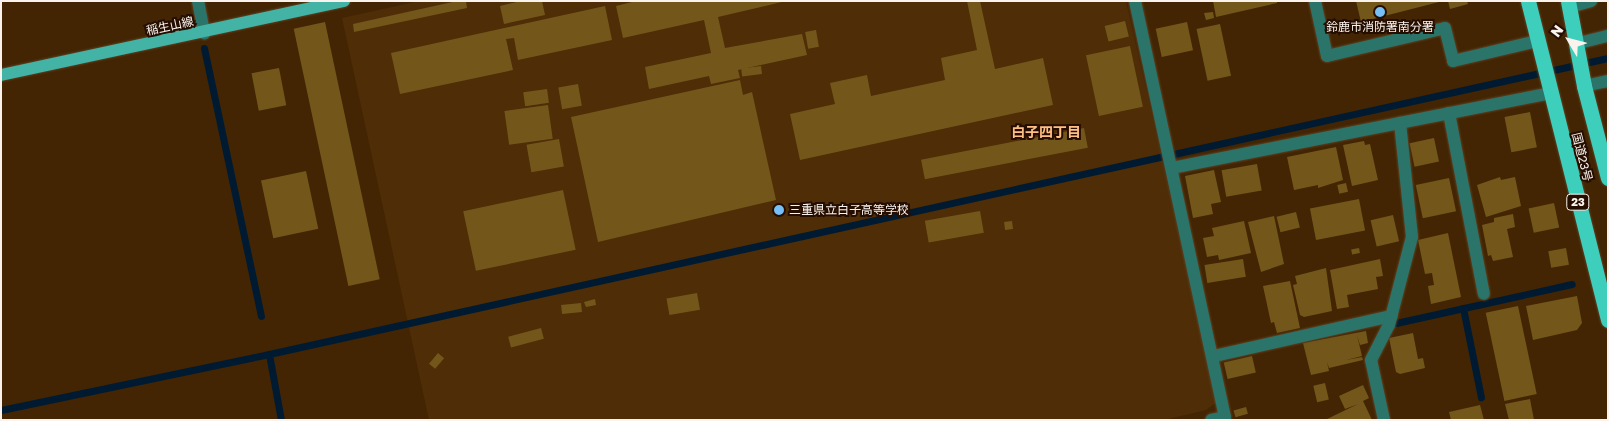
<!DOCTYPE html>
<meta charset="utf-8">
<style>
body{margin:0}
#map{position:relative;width:1609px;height:421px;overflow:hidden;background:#432503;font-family:"Golos Text","Noto Sans JP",sans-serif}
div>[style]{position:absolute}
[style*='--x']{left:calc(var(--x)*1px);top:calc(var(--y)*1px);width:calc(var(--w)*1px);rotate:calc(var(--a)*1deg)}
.built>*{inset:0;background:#4f2d07}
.stream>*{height:7px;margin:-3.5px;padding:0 3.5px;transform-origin:3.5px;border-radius:3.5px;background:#001b31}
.building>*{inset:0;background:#73571a;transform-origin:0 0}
.roads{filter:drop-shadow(0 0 1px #5d4224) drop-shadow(0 0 1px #5d4224)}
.minor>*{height:12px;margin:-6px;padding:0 6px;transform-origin:6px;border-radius:6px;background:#2b746a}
.major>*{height:12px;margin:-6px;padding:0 6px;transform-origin:6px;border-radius:6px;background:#42b3a5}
.highway>*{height:15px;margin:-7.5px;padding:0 7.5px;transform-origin:7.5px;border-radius:7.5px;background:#3ecebc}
.dots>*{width:14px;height:14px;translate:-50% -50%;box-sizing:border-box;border:2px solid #250e00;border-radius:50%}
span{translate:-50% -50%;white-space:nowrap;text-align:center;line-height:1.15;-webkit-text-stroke:4px #250e00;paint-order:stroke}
.shield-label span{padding:1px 4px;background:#250e00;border:1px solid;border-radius:4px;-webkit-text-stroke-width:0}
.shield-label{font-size:11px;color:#faf3ed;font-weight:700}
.street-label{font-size:12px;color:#faf3ed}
.poi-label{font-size:12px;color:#faf3ed}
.left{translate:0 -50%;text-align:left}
.neighbourhood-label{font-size:14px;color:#ffbe83;font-weight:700}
.frame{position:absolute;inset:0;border:2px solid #faf3ed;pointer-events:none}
.north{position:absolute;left:1544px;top:15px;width:50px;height:50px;-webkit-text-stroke:4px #250e00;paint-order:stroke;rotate:307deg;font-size:14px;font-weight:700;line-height:20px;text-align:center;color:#faf3ed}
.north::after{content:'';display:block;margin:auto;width:18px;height:22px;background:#faf3ed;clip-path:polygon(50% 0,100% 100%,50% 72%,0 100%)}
</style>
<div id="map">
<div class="built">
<div style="clip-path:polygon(419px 1px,1126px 1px,1217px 402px,1206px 410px,1164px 420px,429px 420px,342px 18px)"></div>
</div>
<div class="stream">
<div style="--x:204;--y:48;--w:274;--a:78"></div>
<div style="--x:1463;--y:308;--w:91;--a:78.6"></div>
<div style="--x:1396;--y:323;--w:180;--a:-12.5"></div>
<div style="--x:269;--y:354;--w:67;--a:79.7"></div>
<div style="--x:1;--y:410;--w:274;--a:-11.8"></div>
<div style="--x:269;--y:354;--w:1371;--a:-12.47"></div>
</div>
<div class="building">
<div style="clip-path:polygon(457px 1px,466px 1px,467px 8px,354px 32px,353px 24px)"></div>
<div style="clip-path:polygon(521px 1px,542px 1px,545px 15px,504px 24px,500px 6px)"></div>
<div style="clip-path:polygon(636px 1px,786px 1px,718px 17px,725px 48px,802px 34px,807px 55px,738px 70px,740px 78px,711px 84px,709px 76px,649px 89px,645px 67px,711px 53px,704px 20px,623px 38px,616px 6px)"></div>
<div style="clip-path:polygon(967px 1px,980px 1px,995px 69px,1043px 58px,1053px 105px,800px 160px,790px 114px,835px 104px,830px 83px,867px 75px,871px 96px,945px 80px,941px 58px,977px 50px)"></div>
<div style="clip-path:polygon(1213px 1px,1277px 1px,1277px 3px,1216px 17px)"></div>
<div style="clip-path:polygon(1356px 1px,1439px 1px,1439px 2px,1361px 22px)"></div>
<div style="clip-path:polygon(1448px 1px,1467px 1px,1468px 4px,1450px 9px)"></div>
<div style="clip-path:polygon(605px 6px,612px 40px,518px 60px,514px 38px,506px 39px,513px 70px,400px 94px,391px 53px)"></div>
<div style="clip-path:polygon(1213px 12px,1214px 18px,1206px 20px,1204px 13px)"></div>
<div style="left:1125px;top:21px;width:16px;height:21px;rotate:76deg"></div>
<div style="left:325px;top:22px;width:263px;height:32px;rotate:78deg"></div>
<div style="left:1187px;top:22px;width:29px;height:32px;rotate:78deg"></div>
<div style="left:1220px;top:24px;width:53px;height:24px;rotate:78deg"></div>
<div style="left:816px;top:30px;width:17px;height:11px;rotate:80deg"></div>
<div style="left:1130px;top:46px;width:62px;height:45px;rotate:78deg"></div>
<div style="left:761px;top:66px;width:8px;height:20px;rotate:83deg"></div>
<div style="left:279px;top:68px;width:38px;height:28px;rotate:79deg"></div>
<div style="clip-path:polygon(740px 80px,743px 95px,752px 92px,776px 200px,598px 242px,571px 117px)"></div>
<div style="left:578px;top:84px;width:22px;height:20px;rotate:80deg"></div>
<div style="left:547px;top:89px;width:14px;height:24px;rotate:82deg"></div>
<div style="left:548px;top:105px;width:34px;height:44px;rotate:82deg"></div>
<div style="left:1530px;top:112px;width:36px;height:26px;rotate:79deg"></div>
<div style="left:1084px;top:128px;width:20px;height:166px;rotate:79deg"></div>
<div style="left:1434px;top:138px;width:24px;height:25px;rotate:78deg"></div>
<div style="left:559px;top:139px;width:28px;height:33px;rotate:80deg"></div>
<div style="clip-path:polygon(1364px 141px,1365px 145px,1370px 144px,1378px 180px,1352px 186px,1343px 145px)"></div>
<div style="clip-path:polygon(1336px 147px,1343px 180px,1318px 188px,1318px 185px,1294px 190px,1287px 157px)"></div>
<div style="left:1257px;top:164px;width:27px;height:36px;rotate:80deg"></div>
<div style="clip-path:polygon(1214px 170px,1221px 202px,1211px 204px,1213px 214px,1193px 218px,1185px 176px)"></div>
<div style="left:306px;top:171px;width:59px;height:46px;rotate:78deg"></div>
<div style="clip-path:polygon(1500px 177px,1501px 180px,1515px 177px,1521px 206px,1486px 217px,1477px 185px)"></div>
<div style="left:1449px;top:178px;width:34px;height:34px;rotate:78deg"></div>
<div style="left:1346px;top:183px;width:9px;height:9px;rotate:77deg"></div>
<div style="left:563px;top:190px;width:61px;height:102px;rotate:78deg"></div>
<div style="left:1359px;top:199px;width:32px;height:50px;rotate:79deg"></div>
<div style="left:1554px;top:203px;width:25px;height:26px;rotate:78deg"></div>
<div style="left:980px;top:211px;width:22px;height:56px;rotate:80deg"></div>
<div style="left:1296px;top:212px;width:16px;height:20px;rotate:76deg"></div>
<div style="clip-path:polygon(1513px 214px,1515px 227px,1507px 229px,1513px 257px,1493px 261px,1491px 255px,1488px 256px,1482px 225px,1494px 222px,1494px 218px)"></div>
<div style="left:1393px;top:215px;width:27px;height:23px;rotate:77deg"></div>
<div style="clip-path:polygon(1274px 216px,1284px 264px,1261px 272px,1248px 222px)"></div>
<div style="left:1012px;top:221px;width:8px;height:8px;rotate:83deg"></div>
<div style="clip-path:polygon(1244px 221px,1251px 253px,1219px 260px,1218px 255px,1207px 257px,1203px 238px,1214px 236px,1212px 228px)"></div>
<div style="clip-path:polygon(1448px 233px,1461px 297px,1431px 304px,1428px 286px,1434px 285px,1432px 273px,1425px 274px,1418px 240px)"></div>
<div style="left:1359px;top:248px;width:5px;height:8px;rotate:79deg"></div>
<div style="left:1566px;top:248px;width:17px;height:18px;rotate:80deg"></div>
<div style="left:1243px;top:259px;width:18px;height:39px;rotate:81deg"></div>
<div style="clip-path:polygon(1380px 259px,1383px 276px,1376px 277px,1378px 289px,1347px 295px,1349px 307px,1337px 309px,1330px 270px)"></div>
<div style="clip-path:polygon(1326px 268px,1332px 311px,1304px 317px,1300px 315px,1293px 285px,1297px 284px,1295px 276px)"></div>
<div style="clip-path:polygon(1290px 281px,1300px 328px,1277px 333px,1274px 322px,1271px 323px,1263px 286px)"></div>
<div style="left:697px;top:293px;width:17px;height:31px;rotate:80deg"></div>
<div style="clip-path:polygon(1577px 296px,1582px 323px,1577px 330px,1533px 340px,1526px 306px)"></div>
<div style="clip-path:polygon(595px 299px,596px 305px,586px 307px,584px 302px)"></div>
<div style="left:581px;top:303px;width:9px;height:20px;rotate:84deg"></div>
<div style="left:1518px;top:306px;width:90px;height:33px;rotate:78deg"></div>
<div style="left:541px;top:328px;width:11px;height:34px;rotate:75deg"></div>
<div style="clip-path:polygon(1366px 331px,1368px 343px,1360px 345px,1357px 335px,1362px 356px,1346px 360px,1362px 357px,1363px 360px,1329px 368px,1327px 362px,1329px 371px,1311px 375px,1303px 343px)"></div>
<div style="clip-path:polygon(1413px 333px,1418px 359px,1423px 358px,1425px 368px,1400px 374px,1396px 372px,1389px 338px)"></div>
<div style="left:438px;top:353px;width:8px;height:14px;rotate:40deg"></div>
<div style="left:1252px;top:356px;width:17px;height:29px;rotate:77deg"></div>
<div style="left:1325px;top:383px;width:17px;height:12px;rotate:77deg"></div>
<div style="clip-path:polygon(1363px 385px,1369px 398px,1363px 401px,1372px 420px,1325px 420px,1358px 404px,1345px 409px,1339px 396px)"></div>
<div style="clip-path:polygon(1530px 399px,1534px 420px,1509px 420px,1505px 404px)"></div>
<div style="clip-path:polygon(1480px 405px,1484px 420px,1451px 420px,1449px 412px)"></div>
<div style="left:1246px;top:407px;width:7px;height:13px;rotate:74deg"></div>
</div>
<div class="roads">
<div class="minor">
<div style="--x:198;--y:1;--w:33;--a:79"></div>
<div style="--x:1135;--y:1;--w:426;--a:77.8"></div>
<div style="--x:1225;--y:417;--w:14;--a:168"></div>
<div style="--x:1315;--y:1;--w:56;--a:77.7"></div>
<div style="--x:1327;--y:56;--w:121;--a:-13.3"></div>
<div style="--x:1445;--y:28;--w:34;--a:76"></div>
<div style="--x:1453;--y:61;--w:86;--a:-13.4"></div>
<div style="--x:1570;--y:7;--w:22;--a:-16"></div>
<div style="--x:1575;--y:44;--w:34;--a:-14"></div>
<div style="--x:1584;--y:86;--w:25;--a:-12"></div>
<div style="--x:1449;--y:113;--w:184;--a:79.1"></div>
<div style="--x:1172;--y:168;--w:385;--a:-11.2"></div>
<div style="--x:1214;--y:356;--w:182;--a:-12.7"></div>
<div style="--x:1384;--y:420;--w:61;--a:-102.2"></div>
<div style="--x:1371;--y:360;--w:39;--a:-63"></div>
<div style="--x:1389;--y:325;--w:91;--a:-75.4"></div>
<div style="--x:1412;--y:237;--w:115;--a:-96"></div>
</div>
<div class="major">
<div style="--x:1;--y:75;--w:351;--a:-12.2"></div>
</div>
<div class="highway">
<div style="--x:1528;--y:1;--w:329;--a:75.9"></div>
<div style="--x:1568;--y:1;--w:86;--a:79.3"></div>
<div style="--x:1584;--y:86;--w:95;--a:75.4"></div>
</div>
</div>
<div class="dots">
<div style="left:1380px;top:12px;background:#77bff7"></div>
<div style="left:779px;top:210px;background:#77bff7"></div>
</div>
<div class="shield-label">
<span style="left:1578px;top:202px">23</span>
</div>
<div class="street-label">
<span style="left:170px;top:26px;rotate:-12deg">稲生山線</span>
<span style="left:1582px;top:157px;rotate:76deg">国道23号</span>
</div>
<div class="poi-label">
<span style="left:1380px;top:27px">鈴鹿市消防署南分署</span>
<span class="left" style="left:789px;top:210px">三重県立白子高等学校</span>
</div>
<div class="neighbourhood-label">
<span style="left:1046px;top:132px">白子四丁目</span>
</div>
<div class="frame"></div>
<div class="north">N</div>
</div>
